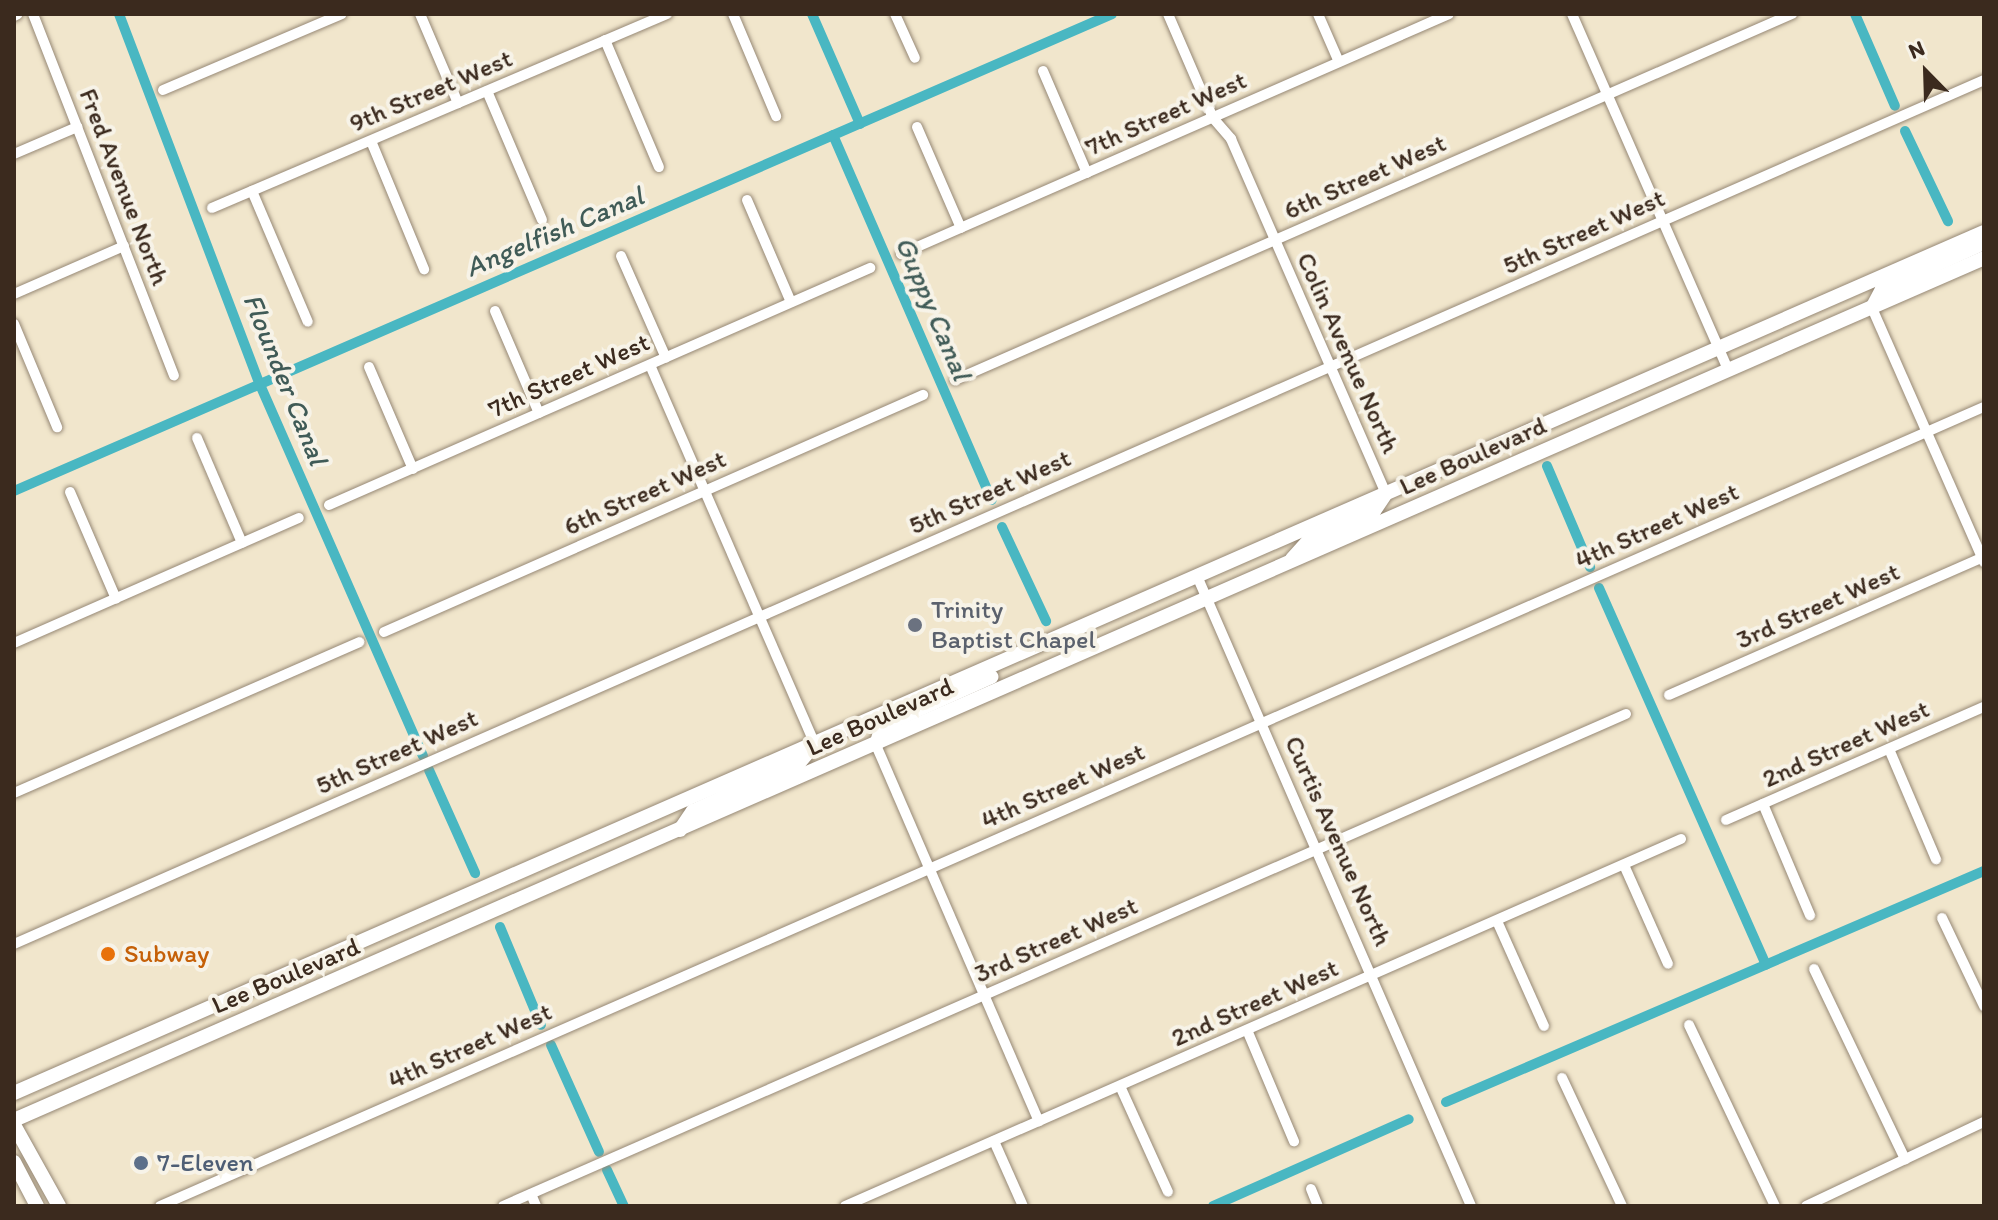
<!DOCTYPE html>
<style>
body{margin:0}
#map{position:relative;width:1998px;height:1220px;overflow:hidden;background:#f1e6cc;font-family:Itim,sans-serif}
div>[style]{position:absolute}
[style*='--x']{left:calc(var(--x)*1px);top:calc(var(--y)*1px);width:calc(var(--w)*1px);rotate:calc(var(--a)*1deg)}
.canal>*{height:10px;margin:-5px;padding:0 5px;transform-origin:5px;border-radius:5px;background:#49b7c2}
.roads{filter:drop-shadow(0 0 2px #968875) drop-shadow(0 0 2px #968875)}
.minor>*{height:10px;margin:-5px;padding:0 5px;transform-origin:5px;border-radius:5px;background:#fff}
.secondary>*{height:14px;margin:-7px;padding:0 7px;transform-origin:7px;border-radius:7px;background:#fff}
.dots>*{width:22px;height:22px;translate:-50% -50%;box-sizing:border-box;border:4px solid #f7f3e8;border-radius:50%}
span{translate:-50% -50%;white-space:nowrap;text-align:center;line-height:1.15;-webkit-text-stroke:8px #f7f3e8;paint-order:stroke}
.street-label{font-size:26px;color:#3b2a1e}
.worship-label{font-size:26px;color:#5b616d}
.left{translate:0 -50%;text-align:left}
.food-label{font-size:26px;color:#c56008}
.service-label{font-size:26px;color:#4e5e75}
.water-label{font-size:28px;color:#405b57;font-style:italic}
.frame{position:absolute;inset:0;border:16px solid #3b2a1e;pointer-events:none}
.north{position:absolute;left:1886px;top:32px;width:80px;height:80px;-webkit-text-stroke:6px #f7f3e8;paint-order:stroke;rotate:337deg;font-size:22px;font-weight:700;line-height:32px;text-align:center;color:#3b2a1e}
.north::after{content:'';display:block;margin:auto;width:28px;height:36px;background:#3b2a1e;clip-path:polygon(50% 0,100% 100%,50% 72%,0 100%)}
</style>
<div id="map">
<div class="canal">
<div style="--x:119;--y:14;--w:399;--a:69.2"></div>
<div style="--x:261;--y:387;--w:403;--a:66.3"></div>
<div style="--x:812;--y:14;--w:120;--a:66.4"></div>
<div style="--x:1855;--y:14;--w:100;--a:66.5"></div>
<div style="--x:1905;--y:131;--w:100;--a:64.5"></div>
<div style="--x:833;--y:135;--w:398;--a:66.5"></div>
<div style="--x:1547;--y:466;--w:110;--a:66.9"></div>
<div style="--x:14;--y:491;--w:1197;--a:-23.48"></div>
<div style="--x:1002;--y:527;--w:104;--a:64.9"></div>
<div style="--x:1599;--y:588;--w:412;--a:66.1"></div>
<div style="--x:429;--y:770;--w:113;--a:65.9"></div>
<div style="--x:500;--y:927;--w:106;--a:67.3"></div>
<div style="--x:551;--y:1045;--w:117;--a:65.8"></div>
<div style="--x:1446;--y:1102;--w:585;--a:-23.24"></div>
<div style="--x:607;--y:1170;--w:40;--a:65"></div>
<div style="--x:1213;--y:1206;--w:214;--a:-23.9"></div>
</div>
<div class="roads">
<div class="minor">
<div style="--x:33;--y:14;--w:388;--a:68.7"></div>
<div style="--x:420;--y:14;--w:97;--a:66.9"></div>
<div style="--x:733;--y:14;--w:111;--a:67.1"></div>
<div style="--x:895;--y:14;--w:48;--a:65.6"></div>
<div style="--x:1168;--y:14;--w:113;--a:66.6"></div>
<div style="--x:1213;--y:118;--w:28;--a:49"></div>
<div style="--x:1231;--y:139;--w:386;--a:66.4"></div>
<div style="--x:1318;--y:14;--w:52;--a:66.4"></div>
<div style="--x:1572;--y:14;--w:390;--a:66.3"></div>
<div style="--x:14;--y:16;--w:4;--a:-27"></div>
<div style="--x:605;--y:40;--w:138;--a:67"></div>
<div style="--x:1043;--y:71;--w:111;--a:66.7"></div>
<div style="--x:163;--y:90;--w:194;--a:-23"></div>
<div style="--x:487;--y:91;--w:140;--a:66.9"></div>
<div style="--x:917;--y:127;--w:110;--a:66.5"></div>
<div style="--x:371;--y:141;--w:139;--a:67.5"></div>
<div style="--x:14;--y:154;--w:69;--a:-23.2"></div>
<div style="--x:252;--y:191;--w:142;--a:66.9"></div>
<div style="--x:747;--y:200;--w:111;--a:66.7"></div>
<div style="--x:212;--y:208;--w:495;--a:-23.1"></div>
<div style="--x:901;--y:254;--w:598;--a:-23.65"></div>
<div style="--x:621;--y:256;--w:111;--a:66.2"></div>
<div style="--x:14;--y:294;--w:120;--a:-23.6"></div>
<div style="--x:1872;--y:308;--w:278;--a:66.2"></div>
<div style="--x:495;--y:311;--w:111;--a:66.7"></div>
<div style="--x:14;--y:324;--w:112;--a:67.3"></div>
<div style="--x:650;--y:365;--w:413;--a:66.5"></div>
<div style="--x:369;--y:367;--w:111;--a:66.7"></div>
<div style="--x:955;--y:380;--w:914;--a:-23.62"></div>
<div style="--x:197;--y:438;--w:114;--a:66.8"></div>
<div style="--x:70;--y:492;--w:116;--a:66.7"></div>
<div style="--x:329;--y:505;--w:591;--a:-23.66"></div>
<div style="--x:1197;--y:576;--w:687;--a:66.49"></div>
<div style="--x:384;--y:632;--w:589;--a:-23.74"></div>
<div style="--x:14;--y:643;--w:311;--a:-23.7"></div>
<div style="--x:1669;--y:695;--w:344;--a:-23.7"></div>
<div style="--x:876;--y:745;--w:410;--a:66.6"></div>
<div style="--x:1889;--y:749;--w:120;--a:66.9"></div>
<div style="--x:14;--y:793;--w:377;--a:-23.6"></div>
<div style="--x:1763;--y:804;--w:121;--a:67.1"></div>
<div style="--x:1726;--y:820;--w:282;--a:-23.7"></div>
<div style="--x:1624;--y:865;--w:108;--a:66"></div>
<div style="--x:1942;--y:918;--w:98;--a:64.5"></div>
<div style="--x:1497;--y:921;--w:115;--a:65.9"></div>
<div style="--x:14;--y:944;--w:2151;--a:-23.68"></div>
<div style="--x:1814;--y:969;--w:211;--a:64.4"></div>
<div style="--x:1689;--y:1025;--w:200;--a:64.6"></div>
<div style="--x:1247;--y:1030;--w:121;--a:67.1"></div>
<div style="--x:1562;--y:1078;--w:141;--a:64.9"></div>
<div style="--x:1120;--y:1086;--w:116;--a:65.6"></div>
<div style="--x:994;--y:1141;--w:71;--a:66"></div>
<div style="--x:1311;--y:1189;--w:18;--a:68"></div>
<div style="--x:531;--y:1194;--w:13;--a:67"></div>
<div style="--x:160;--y:1206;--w:1991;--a:-23.66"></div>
<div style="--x:503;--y:1206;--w:1226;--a:-23.66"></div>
<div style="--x:845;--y:1206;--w:913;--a:-23.7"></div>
<div style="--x:1806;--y:1206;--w:197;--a:-25.3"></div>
</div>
<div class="secondary">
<div style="--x:1872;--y:308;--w:21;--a:-62"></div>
<div style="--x:1882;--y:289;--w:112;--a:-24.3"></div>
<div style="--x:1292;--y:559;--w:25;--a:-48"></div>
<div style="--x:1309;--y:540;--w:71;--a:-24"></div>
<div style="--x:1374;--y:511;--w:22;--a:-56"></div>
<div style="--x:876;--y:745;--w:20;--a:-72"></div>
<div style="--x:882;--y:726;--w:120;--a:-24.2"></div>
<div style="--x:680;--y:830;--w:23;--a:-56"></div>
<div style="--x:693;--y:811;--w:116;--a:-24.4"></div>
<div style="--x:799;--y:763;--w:23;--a:-50"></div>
<div style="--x:14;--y:1093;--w:2150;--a:-23.61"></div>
<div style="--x:14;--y:1120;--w:2150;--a:-23.63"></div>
<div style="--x:14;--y:1125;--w:93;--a:60.9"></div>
<div style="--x:14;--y:1162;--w:50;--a:62.4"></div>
</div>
</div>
<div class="dots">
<div style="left:915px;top:625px;background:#6b7280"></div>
<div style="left:108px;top:954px;background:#e8710a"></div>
<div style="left:141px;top:1163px;background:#5c6f8a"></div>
</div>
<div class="street-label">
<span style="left:431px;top:91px;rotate:-23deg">9th Street West</span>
<span style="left:1166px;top:114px;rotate:-24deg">7th Street West</span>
<span style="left:1365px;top:177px;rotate:-24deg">6th Street West</span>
<span style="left:124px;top:187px;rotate:69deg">Fred Avenue North</span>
<span style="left:1584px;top:232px;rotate:-24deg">5th Street West</span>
<span style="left:1348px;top:353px;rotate:66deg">Colin Avenue North</span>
<span style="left:569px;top:376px;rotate:-24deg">7th Street West</span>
<span style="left:1473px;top:456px;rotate:-24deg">Lee Boulevard</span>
<span style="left:990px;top:492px;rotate:-24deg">5th Street West</span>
<span style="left:645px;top:493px;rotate:-24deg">6th Street West</span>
<span style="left:1657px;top:526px;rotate:-24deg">4th Street West</span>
<span style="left:1818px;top:606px;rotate:-24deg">3rd Street West</span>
<span style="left:880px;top:717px;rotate:-24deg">Lee Boulevard</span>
<span style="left:1846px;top:744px;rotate:-24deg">2nd Street West</span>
<span style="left:397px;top:752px;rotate:-24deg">5th Street West</span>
<span style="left:1063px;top:786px;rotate:-24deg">4th Street West</span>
<span style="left:1338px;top:841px;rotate:66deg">Curtis Avenue North</span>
<span style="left:1056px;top:940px;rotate:-24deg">3rd Street West</span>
<span style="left:286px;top:976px;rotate:-23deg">Lee Boulevard</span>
<span style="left:1255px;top:1003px;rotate:-24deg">2nd Street West</span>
<span style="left:470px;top:1046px;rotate:-24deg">4th Street West</span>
</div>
<div class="worship-label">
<span class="left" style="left:931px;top:625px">Trinity<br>Baptist Chapel</span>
</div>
<div class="food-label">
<span class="left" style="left:124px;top:954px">Subway</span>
</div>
<div class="service-label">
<span class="left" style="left:157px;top:1163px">7-Eleven</span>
</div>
<div class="water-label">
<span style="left:554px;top:231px;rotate:-23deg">Angelfish Canal</span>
<span style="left:934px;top:308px;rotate:67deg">Guppy Canal</span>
<span style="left:286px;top:379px;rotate:68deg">Flounder Canal</span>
</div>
<div class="frame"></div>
<div class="north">N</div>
</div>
